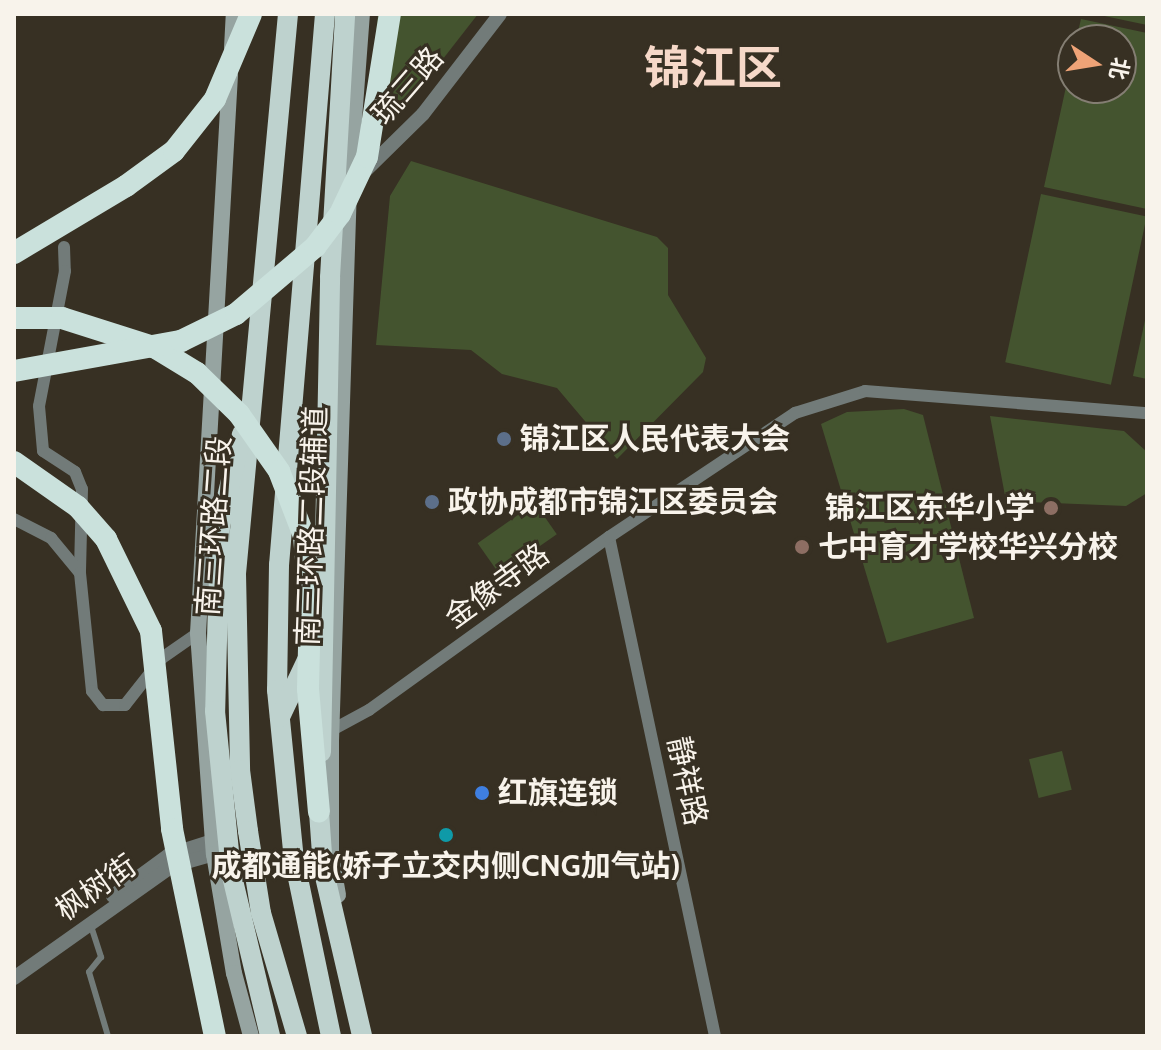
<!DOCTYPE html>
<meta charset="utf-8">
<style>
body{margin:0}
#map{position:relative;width:1161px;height:1050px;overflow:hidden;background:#373023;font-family:Cabin,"Noto Sans SC",sans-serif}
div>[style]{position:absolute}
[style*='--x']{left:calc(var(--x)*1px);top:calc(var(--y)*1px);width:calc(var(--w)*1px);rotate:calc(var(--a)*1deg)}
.green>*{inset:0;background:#44542f;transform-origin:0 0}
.service>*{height:6px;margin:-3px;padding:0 3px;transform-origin:3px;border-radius:3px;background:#727b79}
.minor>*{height:12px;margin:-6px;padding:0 6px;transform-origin:6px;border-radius:6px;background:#727b79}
.tertiary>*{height:14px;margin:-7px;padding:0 7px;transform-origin:7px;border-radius:7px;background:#727b79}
.secondary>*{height:16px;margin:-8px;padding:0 8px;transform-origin:8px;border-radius:8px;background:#96a4a1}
.trunk>*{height:20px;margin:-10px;padding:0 10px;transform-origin:10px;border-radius:10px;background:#bed2ce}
.trunk-bridge>*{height:20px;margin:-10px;padding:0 10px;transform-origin:10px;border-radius:10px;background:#bed2ce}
.motorway-bridge>*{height:22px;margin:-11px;padding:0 11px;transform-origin:11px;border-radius:11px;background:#cae1dc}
.dots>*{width:22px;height:22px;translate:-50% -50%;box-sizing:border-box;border:4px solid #373023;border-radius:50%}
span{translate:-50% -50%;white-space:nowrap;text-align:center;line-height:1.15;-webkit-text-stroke:6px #373023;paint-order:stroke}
.street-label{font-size:30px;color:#f8f3eb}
.poi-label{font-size:30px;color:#f8f3eb;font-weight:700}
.left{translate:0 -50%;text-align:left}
.right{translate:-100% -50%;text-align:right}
.town-label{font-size:46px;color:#f6d8c8;font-weight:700}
.frame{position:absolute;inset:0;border:16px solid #f8f3eb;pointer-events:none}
.north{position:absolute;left:1057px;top:24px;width:80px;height:80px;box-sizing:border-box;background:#373023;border:2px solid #847e73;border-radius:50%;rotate:102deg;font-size:22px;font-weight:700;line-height:32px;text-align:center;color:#f8f3eb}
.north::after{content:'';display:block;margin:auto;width:28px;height:36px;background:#efa377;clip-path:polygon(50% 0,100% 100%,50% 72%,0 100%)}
</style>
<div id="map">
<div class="green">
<div style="clip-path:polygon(378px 14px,478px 14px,425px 82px,366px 131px)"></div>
<div style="clip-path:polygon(1095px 14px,1147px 14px,1147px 25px)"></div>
<div style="clip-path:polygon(1081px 19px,1147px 33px,1147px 209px,1044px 187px,1073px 55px,1073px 88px,1121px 88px,1121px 40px,1076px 40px)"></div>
<div style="clip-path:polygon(411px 161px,657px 237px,668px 248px,668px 295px,706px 358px,703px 372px,617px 459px,557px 388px,502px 374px,471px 350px,376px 345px,390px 196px)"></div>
<div style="left:1041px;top:194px;width:108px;height:172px;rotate:12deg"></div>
<div style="clip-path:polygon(1147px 311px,1147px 379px,1133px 376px)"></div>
<div style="clip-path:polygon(904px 409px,923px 415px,974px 618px,887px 643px,821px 424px,847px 412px)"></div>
<div style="clip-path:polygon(990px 416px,1124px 431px,1147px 452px,1147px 493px,1126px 506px,1006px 501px)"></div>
<div style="left:535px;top:503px;width:38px;height:70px;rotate:55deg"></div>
<div style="left:1062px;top:751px;width:40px;height:34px;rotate:76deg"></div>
</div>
<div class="service">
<div style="--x:91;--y:926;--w:33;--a:72"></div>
<div style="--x:101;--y:957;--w:19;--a:129"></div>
<div style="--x:89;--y:972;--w:67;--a:73.5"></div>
</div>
<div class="minor">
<div style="--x:64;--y:247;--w:24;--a:88"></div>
<div style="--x:65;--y:271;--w:137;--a:100.9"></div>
<div style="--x:39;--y:406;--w:45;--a:84.9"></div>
<div style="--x:43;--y:451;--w:38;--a:33"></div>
<div style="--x:75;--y:472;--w:18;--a:68"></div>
<div style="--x:82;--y:489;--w:84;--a:91.4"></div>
<div style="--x:14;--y:519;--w:42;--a:27.2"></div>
<div style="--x:51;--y:538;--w:45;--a:50.4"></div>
<div style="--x:80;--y:573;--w:119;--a:84.2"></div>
<div style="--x:92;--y:691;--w:18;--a:52"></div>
<div style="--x:103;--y:705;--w:22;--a:0"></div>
<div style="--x:125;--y:705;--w:60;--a:-51.8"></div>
<div style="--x:162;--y:658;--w:44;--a:-34.8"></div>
<div style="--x:609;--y:537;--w:510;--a:78.01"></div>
<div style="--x:332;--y:730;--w:42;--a:-28.4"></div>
<div style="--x:369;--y:710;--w:296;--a:-35.8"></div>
<div style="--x:609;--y:537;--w:224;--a:-33.7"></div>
<div style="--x:795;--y:413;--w:73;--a:-17.4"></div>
<div style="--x:865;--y:391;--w:283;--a:4.5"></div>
</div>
<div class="tertiary">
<div style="--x:365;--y:171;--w:81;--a:-44.5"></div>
<div style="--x:423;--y:114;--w:126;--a:-52.4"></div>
<div style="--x:113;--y:896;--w:69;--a:-36.2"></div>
<div style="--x:169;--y:855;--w:46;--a:-17.7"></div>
<div style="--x:14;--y:978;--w:194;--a:-35.3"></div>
<div style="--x:172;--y:866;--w:44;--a:-15.9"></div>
</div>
<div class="secondary">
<div style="--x:232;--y:48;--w:34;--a:-87"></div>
<div style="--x:230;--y:75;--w:559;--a:93.28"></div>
<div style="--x:198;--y:633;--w:222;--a:85.9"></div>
<div style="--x:214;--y:854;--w:121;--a:80.5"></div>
<div style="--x:234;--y:973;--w:65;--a:74.9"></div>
<div style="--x:338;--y:895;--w:41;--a:-99.9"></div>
<div style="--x:331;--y:855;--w:114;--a:-90"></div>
<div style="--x:331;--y:741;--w:555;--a:-88.14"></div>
<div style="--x:349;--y:186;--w:172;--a:-85.7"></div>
</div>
<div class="trunk">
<div style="--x:288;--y:14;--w:562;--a:95.31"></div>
<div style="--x:236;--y:574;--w:196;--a:88.8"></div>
<div style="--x:240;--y:770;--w:62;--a:82.5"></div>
<div style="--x:248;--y:831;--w:83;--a:81"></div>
<div style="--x:261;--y:913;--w:128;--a:73.7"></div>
<div style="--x:325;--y:14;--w:553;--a:94.77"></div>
<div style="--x:279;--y:565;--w:125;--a:90.9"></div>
<div style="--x:277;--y:690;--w:170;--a:84.3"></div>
<div style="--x:294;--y:859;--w:181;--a:78.2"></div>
<div style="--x:330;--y:277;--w:263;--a:-86.7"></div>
<div style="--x:242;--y:434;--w:95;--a:103.4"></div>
<div style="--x:220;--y:526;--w:185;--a:91.5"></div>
<div style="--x:215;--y:711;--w:162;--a:84.3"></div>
<div style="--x:231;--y:872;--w:169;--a:76.6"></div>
<div style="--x:280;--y:717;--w:68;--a:-64.6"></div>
<div style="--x:319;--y:812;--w:56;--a:85.9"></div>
<div style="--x:323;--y:868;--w:172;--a:76.9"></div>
</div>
<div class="trunk-bridge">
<div style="--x:321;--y:752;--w:475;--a:-88.9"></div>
</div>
<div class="motorway-bridge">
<div style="--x:14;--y:253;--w:131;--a:-30.9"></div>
<div style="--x:126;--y:186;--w:59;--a:-36.1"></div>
<div style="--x:174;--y:151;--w:66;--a:-51.7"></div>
<div style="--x:215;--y:99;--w:92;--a:-67"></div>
<div style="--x:14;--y:318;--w:48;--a:0"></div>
<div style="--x:62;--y:318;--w:99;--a:17.7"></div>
<div style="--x:156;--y:348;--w:48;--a:31.4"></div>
<div style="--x:197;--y:373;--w:59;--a:44.3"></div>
<div style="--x:239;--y:414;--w:70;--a:54.9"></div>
<div style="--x:279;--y:471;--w:70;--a:69"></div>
<div style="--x:304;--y:536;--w:71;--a:85.2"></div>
<div style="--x:310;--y:607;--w:82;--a:91.4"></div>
<div style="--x:308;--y:689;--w:123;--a:84.9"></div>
<div style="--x:14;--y:371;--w:170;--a:-10.2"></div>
<div style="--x:181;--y:341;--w:61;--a:-26.1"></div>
<div style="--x:236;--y:314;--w:104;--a:-40.3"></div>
<div style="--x:315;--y:247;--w:41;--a:-52.9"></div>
<div style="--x:340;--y:214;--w:63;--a:-64.7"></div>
<div style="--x:367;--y:157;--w:145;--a:-80.9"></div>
<div style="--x:14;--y:462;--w:78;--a:35.1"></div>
<div style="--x:78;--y:507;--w:43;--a:48.8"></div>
<div style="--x:106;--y:539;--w:102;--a:63.9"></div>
<div style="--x:151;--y:631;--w:199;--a:83.9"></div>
<div style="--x:172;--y:829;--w:211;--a:78.3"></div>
</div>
<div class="dots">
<div style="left:504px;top:439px;background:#5c6f8a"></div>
<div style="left:432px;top:502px;background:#5c6f8a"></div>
<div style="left:1051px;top:508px;background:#8d6e63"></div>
<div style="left:802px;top:547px;background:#8d6e63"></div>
<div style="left:482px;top:793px;background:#3f7fe0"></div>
<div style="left:446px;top:835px;background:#0f9aa8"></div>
</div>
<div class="street-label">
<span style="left:408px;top:86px;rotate:-49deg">琉三路</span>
<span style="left:214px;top:526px;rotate:-86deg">南三环路二段</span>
<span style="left:312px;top:526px;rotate:-88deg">南三环路二段辅道</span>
<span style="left:497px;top:586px;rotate:-36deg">金像寺路</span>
<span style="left:687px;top:781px;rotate:78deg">静祥路</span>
<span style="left:96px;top:888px;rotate:-35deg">枫树街</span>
</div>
<div class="poi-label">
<span class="left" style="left:520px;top:439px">锦江区人民代表大会</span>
<span class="left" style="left:448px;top:502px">政协成都市锦江区委员会</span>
<span class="right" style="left:1035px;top:508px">锦江区东华小学</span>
<span class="left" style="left:818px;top:547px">七中育才学校华兴分校</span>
<span class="left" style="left:498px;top:793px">红旗连锁</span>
<span style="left:446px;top:866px">成都通能(娇子立交内侧CNG加气站)</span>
</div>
<div class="town-label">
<span style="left:713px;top:68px">锦江区</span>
</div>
<div class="frame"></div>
<div class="north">北</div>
</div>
